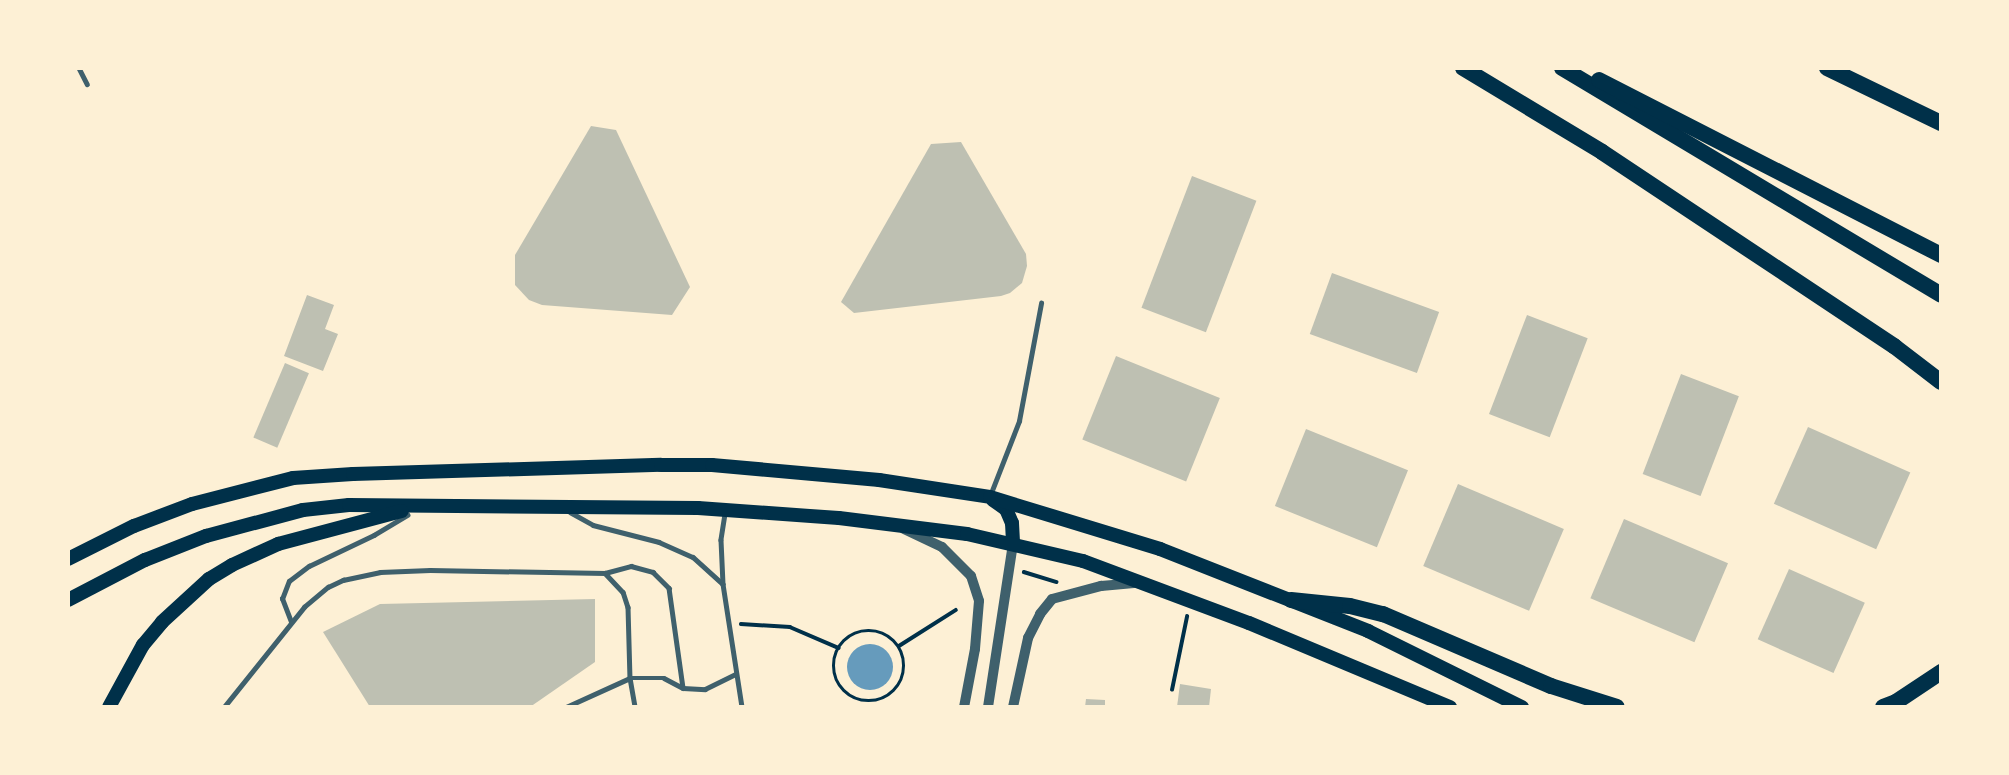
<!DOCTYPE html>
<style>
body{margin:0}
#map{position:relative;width:2009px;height:775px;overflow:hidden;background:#fdf0d5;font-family:"Fira Sans",sans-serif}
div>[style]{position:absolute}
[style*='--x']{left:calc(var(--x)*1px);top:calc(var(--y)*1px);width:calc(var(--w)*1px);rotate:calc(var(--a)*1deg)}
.water>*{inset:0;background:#669bbc}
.round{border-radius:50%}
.building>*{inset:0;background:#bec0b2;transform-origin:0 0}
.path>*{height:3.5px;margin:-1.75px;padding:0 1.75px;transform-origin:1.75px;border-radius:1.75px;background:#003049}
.path>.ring{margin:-1.75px;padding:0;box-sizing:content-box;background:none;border:3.5px solid #003049;border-radius:50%}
.service>*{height:4.5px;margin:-2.25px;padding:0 2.25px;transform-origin:2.25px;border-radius:2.25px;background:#3f606c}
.tertiary>*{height:10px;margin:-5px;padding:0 5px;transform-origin:5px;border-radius:5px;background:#3f606c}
.primary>*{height:14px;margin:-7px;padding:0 7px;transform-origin:7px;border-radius:7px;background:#003049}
.motorway>*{height:16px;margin:-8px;padding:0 8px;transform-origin:8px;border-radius:8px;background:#003049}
span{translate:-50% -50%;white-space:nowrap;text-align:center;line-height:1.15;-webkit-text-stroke:7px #fdf0d5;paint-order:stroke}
.frame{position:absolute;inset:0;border:70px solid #fdf0d5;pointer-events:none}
</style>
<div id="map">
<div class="water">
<div class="round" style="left:847px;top:644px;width:46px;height:46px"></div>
</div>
<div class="building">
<div style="clip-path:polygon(591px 126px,616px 130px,690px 287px,672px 315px,542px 305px,529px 300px,515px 285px,515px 255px)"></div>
<div style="clip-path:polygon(961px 142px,1026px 254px,1027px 266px,1022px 283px,1010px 293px,1001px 296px,854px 313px,841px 302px,931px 144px)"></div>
<div style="left:1192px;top:176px;width:69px;height:141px;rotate:21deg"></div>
<div style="left:1332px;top:273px;width:114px;height:65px;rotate:20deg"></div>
<div style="clip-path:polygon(307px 295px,334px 305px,325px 329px,338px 334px,323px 371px,284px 356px)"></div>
<div style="left:1527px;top:315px;width:65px;height:106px;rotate:21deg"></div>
<div style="left:1116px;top:356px;width:112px;height:90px;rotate:22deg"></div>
<div style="left:285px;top:363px;width:26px;height:81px;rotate:23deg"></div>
<div style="left:1681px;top:374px;width:62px;height:107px;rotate:21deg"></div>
<div style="left:1808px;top:427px;width:112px;height:84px;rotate:24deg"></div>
<div style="left:1306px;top:429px;width:110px;height:83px;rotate:22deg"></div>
<div style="left:1458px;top:484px;width:115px;height:89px;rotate:23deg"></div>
<div style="left:1624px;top:519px;width:113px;height:86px;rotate:23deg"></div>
<div style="left:1789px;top:569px;width:83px;height:77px;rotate:24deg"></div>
<div style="clip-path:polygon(595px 599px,595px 662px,530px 707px,370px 707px,323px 632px,380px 604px)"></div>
<div style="clip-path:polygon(1180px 684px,1211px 689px,1209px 707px,1177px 707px)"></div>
<div style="clip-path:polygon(1086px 699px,1105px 700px,1105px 707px,1085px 707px)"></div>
</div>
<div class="path">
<div style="--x:1024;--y:572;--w:34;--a:17"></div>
<div style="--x:741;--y:624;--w:49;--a:3.5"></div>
<div style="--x:790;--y:627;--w:53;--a:23.2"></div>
<div class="ring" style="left:834px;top:631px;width:66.5px;height:66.5px"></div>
<div style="--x:899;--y:646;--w:67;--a:-32.3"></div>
<div style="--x:1172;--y:690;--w:75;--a:-78.4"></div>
</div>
<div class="service">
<div style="--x:79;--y:68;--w:18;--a:63"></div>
<div style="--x:991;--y:493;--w:77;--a:-68.7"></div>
<div style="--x:1019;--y:421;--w:120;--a:-79.4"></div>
<div style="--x:570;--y:512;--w:26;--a:29"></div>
<div style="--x:593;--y:525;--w:68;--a:14.4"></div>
<div style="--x:659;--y:542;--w:37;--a:24"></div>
<div style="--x:693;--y:557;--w:40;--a:42"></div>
<div style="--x:725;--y:514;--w:26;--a:99"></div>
<div style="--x:721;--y:540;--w:44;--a:87.4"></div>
<div style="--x:723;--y:584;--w:124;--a:81.2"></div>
<div style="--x:605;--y:573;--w:27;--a:-15"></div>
<div style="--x:631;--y:566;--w:23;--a:15"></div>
<div style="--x:653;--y:572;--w:23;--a:45"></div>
<div style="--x:669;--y:588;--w:100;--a:82"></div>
<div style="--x:291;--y:622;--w:25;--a:-111"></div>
<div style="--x:282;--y:599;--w:19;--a:-69"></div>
<div style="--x:289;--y:581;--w:25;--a:-37"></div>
<div style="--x:309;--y:566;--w:72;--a:-25.5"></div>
<div style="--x:374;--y:535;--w:39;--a:-31"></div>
<div style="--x:224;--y:707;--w:128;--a:-51.3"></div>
<div style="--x:304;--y:607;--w:31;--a:-40"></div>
<div style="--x:328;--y:587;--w:17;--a:-25"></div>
<div style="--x:343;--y:580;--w:38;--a:-12"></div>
<div style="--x:380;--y:572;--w:50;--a:-2.3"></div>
<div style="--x:430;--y:570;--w:175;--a:1"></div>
<div style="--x:605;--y:573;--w:26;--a:47"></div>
<div style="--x:623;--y:592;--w:16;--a:72"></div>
<div style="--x:628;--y:607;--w:71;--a:88.4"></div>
<div style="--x:630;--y:678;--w:29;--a:80"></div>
<div style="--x:566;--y:707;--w:70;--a:-24.4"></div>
<div style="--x:630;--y:678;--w:34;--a:0"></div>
<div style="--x:664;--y:678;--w:21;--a:28"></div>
<div style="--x:683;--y:688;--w:22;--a:3"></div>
<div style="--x:705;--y:689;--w:34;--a:-26"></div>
</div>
<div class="tertiary">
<div style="--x:904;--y:529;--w:42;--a:25.3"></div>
<div style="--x:942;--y:547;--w:41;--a:45"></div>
<div style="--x:971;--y:576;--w:26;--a:72"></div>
<div style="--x:979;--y:601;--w:48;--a:94.8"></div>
<div style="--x:975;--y:649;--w:59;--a:100.7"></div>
<div style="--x:988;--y:707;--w:166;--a:-81.3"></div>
<div style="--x:1013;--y:707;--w:71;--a:-77.7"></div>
<div style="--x:1028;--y:638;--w:27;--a:-63"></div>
<div style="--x:1040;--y:614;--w:19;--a:-51"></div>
<div style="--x:1052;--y:599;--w:51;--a:-14.9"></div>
<div style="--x:1101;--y:586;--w:33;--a:-5"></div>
</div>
<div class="primary">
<div style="--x:993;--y:500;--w:16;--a:35"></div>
<div style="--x:1006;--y:509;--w:15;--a:67"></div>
<div style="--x:1012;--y:523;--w:20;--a:87"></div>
<div style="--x:68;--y:559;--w:74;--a:-26.6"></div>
<div style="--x:134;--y:526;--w:62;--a:-20.8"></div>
<div style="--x:192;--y:504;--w:104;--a:-14.4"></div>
<div style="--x:293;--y:478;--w:60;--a:-3.8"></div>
<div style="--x:353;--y:474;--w:308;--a:-1.7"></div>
<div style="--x:661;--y:465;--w:51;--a:0"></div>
<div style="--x:712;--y:465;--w:168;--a:5.1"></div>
<div style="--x:879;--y:480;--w:112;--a:8.7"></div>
<div style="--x:990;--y:497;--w:178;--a:17"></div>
<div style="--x:1160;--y:549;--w:224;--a:21.5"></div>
<div style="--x:1368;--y:631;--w:172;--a:26.3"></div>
<div style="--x:68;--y:600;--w:87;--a:-27.5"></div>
<div style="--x:145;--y:560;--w:66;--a:-21.5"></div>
<div style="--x:206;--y:536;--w:100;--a:-15"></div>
<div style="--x:303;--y:510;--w:46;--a:-6.2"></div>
<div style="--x:349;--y:505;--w:349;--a:0.5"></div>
<div style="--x:698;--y:508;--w:141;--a:4.1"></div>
<div style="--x:839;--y:518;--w:129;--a:7.1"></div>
<div style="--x:967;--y:534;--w:119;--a:13.1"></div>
<div style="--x:1083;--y:561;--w:177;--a:20.5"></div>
<div style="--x:1249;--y:623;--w:218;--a:22.7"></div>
<div style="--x:109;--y:707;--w:71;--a:-61.3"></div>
<div style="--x:143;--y:645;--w:30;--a:-50"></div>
<div style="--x:162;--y:622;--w:64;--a:-42.5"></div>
<div style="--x:209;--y:579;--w:27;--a:-31"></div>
<div style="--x:232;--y:565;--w:51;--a:-24.5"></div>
<div style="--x:278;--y:544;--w:128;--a:-14.9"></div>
</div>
<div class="motorway">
<div style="--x:1463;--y:68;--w:162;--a:31.1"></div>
<div style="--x:1602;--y:152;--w:351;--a:33.6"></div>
<div style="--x:1894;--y:346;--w:59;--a:37.5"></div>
<div style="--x:1562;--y:68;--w:442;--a:30.9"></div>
<div style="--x:1827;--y:68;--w:127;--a:25.8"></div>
<div style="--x:1599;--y:80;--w:384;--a:27.1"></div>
<div style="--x:1291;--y:600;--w:59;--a:5.8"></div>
<div style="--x:1350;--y:606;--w:34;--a:14"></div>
<div style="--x:1383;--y:614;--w:183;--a:23.2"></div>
<div style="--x:1551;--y:686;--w:69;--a:17.7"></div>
<div style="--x:1883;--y:707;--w:14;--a:-21"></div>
<div style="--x:1896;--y:702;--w:54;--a:-33.7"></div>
</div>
<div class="frame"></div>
</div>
